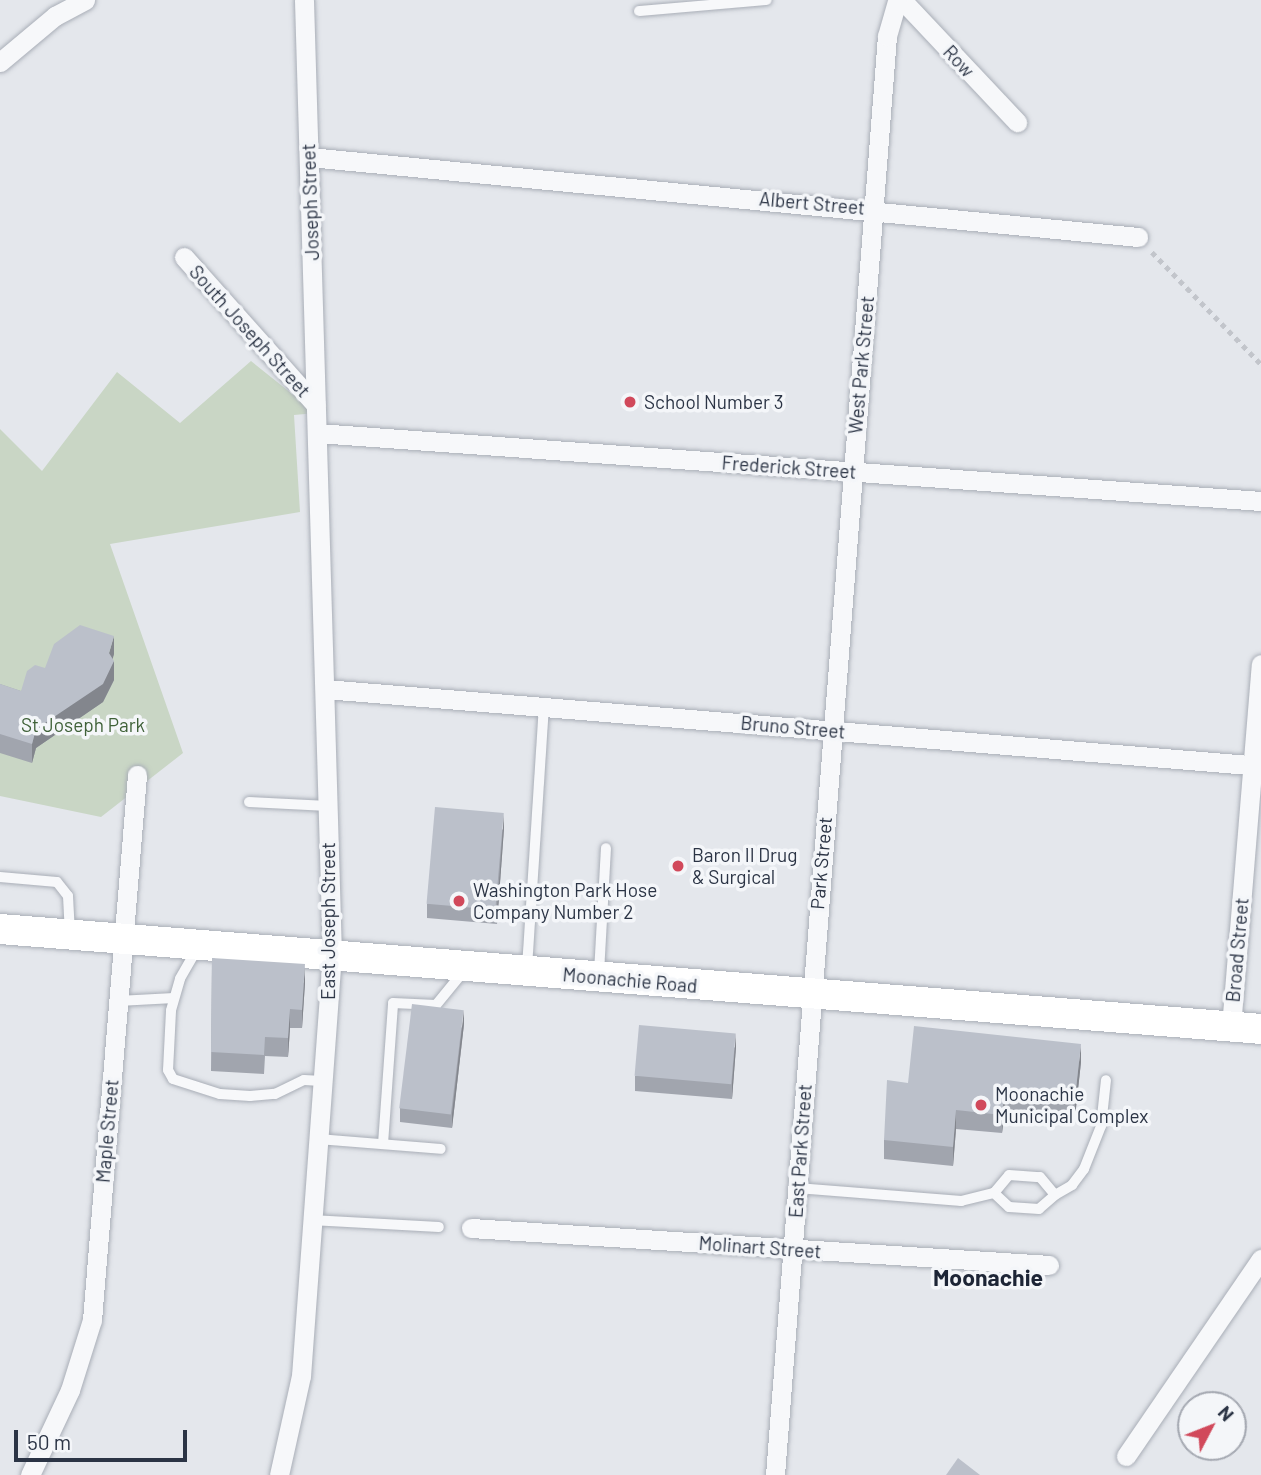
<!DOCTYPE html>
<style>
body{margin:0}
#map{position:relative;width:1261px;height:1475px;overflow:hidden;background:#e4e7ec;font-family:Barlow,sans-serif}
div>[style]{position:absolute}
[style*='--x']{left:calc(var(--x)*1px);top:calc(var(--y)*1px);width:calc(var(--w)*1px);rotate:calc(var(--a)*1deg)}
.green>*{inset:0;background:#c9d6c5}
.path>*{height:4.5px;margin-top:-2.25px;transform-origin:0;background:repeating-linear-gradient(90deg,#c2c5cb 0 5px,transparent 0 10px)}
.roads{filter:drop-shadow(0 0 2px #a9aeb7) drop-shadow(0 0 2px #a9aeb7)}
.lane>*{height:10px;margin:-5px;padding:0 5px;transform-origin:5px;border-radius:5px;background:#f7f8fa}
.street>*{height:19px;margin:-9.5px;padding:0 9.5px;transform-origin:9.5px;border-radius:9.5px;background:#f7f8fa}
.primary>*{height:30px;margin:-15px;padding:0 15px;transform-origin:15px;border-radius:15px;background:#fff}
.wall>*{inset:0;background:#a1a5ae}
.shaded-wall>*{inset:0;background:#83868d}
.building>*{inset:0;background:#bbc0ca;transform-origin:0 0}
.dots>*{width:19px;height:19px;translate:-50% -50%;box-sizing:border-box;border:4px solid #f4f6f9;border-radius:50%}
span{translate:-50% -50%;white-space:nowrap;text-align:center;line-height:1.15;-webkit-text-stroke:7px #f4f6f9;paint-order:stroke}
.street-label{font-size:19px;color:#2b3445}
.poi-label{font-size:19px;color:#2b3445}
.left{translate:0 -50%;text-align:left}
.park-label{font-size:19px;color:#3f6138}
.quarter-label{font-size:23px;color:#1d2536;font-weight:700}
.north{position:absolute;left:1177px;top:1391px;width:70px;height:70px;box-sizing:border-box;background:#f4f6f9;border:2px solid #a4a8b1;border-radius:50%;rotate:48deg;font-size:19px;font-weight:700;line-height:28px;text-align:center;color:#2b3445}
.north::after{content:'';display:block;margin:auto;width:24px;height:32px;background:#d1495b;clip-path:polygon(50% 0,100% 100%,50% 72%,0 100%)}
.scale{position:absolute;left:14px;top:1430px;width:173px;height:32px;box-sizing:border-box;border:4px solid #2b3445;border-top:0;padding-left:9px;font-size:21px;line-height:24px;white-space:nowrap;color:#2b3445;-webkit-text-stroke:5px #f4f6f9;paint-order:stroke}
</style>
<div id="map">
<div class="green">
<div style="clip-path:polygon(251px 361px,316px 413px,294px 415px,300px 512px,110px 544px,183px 753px,101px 817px,0 796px,0 429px,42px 471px,117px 372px,180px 423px)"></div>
</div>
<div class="path">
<div style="--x:1152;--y:252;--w:156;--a:45.8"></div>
</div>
<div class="roads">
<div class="lane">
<div style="--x:639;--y:11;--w:128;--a:-4.9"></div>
<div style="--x:249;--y:802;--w:79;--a:2.9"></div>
<div style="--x:0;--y:877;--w:57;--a:5"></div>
<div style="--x:57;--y:882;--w:18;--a:52"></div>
<div style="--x:68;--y:896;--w:35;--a:87"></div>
<div style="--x:197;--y:949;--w:34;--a:120"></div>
<div style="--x:180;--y:979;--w:33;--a:106"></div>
<div style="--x:171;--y:1011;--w:59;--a:92.9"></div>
<div style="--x:168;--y:1070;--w:10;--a:61"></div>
<div style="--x:173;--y:1079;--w:49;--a:17.7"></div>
<div style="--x:220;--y:1094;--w:30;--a:4"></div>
<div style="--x:250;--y:1096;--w:25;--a:-5"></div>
<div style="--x:275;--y:1094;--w:32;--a:-26"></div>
<div style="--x:304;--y:1080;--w:18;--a:3"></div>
<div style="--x:527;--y:968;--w:262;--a:-86.3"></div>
<div style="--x:599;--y:973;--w:125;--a:-86.8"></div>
<div style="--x:118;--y:1001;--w:56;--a:-3.1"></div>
<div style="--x:318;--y:1139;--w:123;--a:4.6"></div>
<div style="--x:383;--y:1144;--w:141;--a:-85.9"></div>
<div style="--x:393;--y:1003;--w:43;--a:2.7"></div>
<div style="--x:436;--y:1005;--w:43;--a:-50.7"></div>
<div style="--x:797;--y:1188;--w:165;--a:4.5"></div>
<div style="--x:961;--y:1201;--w:34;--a:-14"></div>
<div style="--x:994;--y:1193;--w:23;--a:-50"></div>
<div style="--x:1009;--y:1175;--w:31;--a:4"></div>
<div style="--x:1040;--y:1177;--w:23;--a:50"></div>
<div style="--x:1055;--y:1195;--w:21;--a:139"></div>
<div style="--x:1039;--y:1209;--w:30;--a:-176"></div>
<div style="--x:1009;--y:1207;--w:21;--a:-137"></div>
<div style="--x:1055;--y:1195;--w:20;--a:-30"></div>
<div style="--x:1072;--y:1185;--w:20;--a:-53"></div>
<div style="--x:1084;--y:1169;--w:46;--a:-68.4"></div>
<div style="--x:1101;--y:1126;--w:46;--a:-83.8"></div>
<div style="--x:311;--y:1220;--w:128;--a:3.1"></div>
</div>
<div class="street">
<div style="--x:902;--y:0;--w:168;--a:46.7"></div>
<div style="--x:0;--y:62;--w:72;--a:-39.9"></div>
<div style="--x:55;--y:16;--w:34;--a:-28"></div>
<div style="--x:309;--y:157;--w:833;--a:5.51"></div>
<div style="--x:184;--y:257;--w:198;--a:48.3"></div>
<div style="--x:317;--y:433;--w:946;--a:4.12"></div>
<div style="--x:325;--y:689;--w:939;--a:4.7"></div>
<div style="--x:1231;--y:1027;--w:364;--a:-85.3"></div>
<div style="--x:471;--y:1228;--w:579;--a:3.66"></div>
<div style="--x:1126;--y:1456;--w:239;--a:-55.6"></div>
<div style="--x:30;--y:1475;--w:94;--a:-64.8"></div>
<div style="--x:70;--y:1390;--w:73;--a:-72.6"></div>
<div style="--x:92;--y:1320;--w:547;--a:-85.28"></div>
<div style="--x:279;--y:1475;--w:101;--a:-77.5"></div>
<div style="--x:301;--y:1376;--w:422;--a:-85.8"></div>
<div style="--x:332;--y:955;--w:955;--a:-91.68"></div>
<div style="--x:775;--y:1475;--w:1443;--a:-85.55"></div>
<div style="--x:887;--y:36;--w:37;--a:-74"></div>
</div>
<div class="primary">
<div style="--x:0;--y:929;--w:1265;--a:4.53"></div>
</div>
</div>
<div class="wall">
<div style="clip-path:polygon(114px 654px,112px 659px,114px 680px,103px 702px,36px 748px,32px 763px,0 753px,0 684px,21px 691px)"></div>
<div style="clip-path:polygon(504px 828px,497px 924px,427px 918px,427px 904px)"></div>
<div style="clip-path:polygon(212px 958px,305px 983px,302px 1028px,290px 1028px,288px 1057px,265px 1056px,264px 1074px,211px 1071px)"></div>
<div style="clip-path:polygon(464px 1024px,452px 1128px,400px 1122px,400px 1108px)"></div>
<div style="clip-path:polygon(736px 1047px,732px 1099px,635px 1091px,635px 1076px)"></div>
<div style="clip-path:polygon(1081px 1062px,1075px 1117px,1005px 1109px,1002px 1133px,956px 1129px,953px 1166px,884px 1159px,884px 1140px,908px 1083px)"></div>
</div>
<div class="shaded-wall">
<div style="clip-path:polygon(114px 636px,114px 654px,109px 672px,109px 653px)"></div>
<div style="clip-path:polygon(114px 661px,114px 680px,103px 702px,36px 748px,32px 763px,32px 744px,36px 729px)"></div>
<div style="clip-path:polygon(504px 813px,504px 828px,497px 924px,497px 909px)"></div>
<div style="clip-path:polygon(305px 964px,305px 983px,302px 1028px,302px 1010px)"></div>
<div style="clip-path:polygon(290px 1009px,290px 1028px,288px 1057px,288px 1038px)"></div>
<div style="clip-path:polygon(464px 1010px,464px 1024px,452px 1128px,452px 1114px)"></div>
<div style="clip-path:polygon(736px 1033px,736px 1047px,732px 1099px,732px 1084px)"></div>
<div style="clip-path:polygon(1081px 1044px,1081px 1062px,1075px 1117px,1075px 1098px)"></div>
<div style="clip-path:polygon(1005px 1090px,1005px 1109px,1002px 1133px,1002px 1115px)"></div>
<div style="clip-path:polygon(956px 1110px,956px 1129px,953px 1166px,953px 1147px)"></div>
</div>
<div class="building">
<div style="clip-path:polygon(80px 625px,114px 636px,109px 653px,114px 661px,103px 684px,36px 729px,32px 744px,0 734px,0 684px,21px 691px,27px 671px,35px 665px,45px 668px,54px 644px)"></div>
<div style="left:435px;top:807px;width:69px;height:97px;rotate:5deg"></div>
<div style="clip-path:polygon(212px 958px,305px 964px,302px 1010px,290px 1009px,288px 1038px,265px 1037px,264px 1055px,211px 1052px)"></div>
<div style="left:412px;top:1004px;width:52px;height:105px;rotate:7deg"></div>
<div style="left:639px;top:1025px;width:97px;height:51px;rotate:5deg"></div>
<div style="clip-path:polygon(914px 1026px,1081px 1044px,1075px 1098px,1005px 1090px,1002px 1115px,956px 1110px,953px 1147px,884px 1140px,887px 1080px,908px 1083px)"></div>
<div style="clip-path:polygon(958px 1458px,980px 1475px,946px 1475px)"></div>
</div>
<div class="dots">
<div style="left:630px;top:402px;background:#d1495b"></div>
<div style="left:678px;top:866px;background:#d1495b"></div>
<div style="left:459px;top:901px;background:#d1495b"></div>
<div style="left:981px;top:1105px;background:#d1495b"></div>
</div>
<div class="street-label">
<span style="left:959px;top:61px;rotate:47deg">Row</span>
<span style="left:310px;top:202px;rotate:-92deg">Joseph Street</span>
<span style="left:812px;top:203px;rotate:5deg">Albert Street</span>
<span style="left:250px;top:331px;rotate:48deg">South Joseph Street</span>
<span style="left:861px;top:365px;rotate:-85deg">West Park Street</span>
<span style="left:789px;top:467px;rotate:4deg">Frederick Street</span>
<span style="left:793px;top:727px;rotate:5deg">Bruno Street</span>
<span style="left:821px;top:863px;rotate:-85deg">Park Street</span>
<span style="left:328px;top:921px;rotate:-90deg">East Joseph Street</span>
<span style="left:1237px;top:950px;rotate:-85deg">Broad Street</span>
<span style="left:630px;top:980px;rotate:5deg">Moonachie Road</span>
<span style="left:107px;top:1131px;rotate:-85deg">Maple Street</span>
<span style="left:800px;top:1151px;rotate:-86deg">East Park Street</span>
<span style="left:760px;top:1247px;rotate:4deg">Molinart Street</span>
</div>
<div class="poi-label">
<span class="left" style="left:644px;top:402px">School Number 3</span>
<span class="left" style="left:692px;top:866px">Baron II Drug<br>&amp; Surgical</span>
<span class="left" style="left:473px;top:901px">Washington Park Hose<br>Company Number 2</span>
<span class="left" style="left:995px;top:1105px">Moonachie<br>Municipal Complex</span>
</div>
<div class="park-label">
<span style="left:83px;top:725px">St Joseph Park</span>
</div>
<div class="quarter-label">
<span style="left:988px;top:1277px">Moonachie</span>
</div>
<div class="north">N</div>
<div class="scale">50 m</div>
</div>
